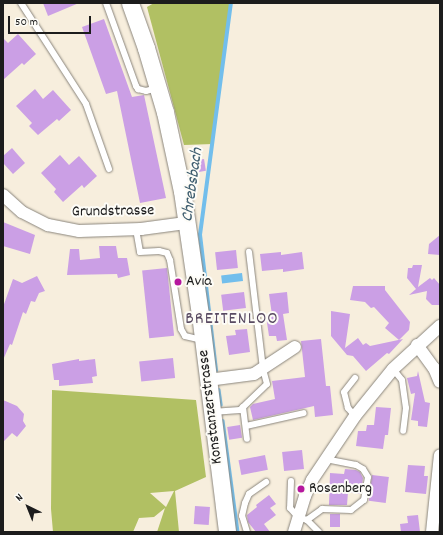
<!DOCTYPE html>
<style>
body{margin:0}
#map{position:relative;width:443px;height:535px;overflow:hidden;background:#f7eedd;font-family:Dekko,sans-serif}
div>[style]{position:absolute}
[style*='--x']{left:calc(var(--x)*1px);top:calc(var(--y)*1px);width:calc(var(--w)*1px);rotate:calc(var(--a)*1deg)}
.green>*{inset:0;background:#b1c063}
.water>*{inset:0;background:#72beec;transform-origin:0 0}
.stream>*{height:3.5px;margin:-1.75px;padding:0 1.75px;transform-origin:1.75px;border-radius:1.75px;background:#72beec}
.building>*{inset:0;background:#cb9fe5;transform-origin:0 0}
.roads{filter:drop-shadow(0 0 1px #8a857c) drop-shadow(0 0 1px #8a857c)}
.service>*{height:6px;margin:-3px;padding:0 3px;transform-origin:3px;border-radius:3px;background:#fff}
.minor>*{height:12px;margin:-6px;padding:0 6px;transform-origin:6px;border-radius:6px;background:#fff}
.secondary>*{height:17px;margin:-8.5px;padding:0 8.5px;transform-origin:8.5px;border-radius:8.5px;background:#fff}
.dots>*{width:11px;height:11px;translate:-50% -50%;box-sizing:border-box;border:2px solid #fdfcf7;border-radius:50%}
span{translate:-50% -50%;white-space:nowrap;text-align:center;line-height:1.15;-webkit-text-stroke:4px #fdfcf7;paint-order:stroke}
.street-label{font-size:16px;color:#1c1c1c}
.poi-label{font-size:16px;color:#1c1c1c}
.left{translate:0 -50%;text-align:left}
.water-label{font-size:17px;color:#3e5d6f;font-style:italic}
.quarter-label{font-size:18px;color:#594a62;letter-spacing:1px}
.frame{position:absolute;inset:0;border:4px solid #1c1c1c;pointer-events:none}
.north{position:absolute;left:8px;top:487px;width:40px;height:40px;-webkit-text-stroke:3px #fdfcf7;paint-order:stroke;rotate:317deg;font-size:11px;font-weight:700;line-height:16px;text-align:center;color:#1c1c1c}
.north::after{content:'';display:block;margin:auto;width:14px;height:18px;background:#1c1c1c;clip-path:polygon(50% 0,100% 100%,50% 72%,0 100%)}
.scale{position:absolute;left:8px;top:16px;width:83px;height:18px;box-sizing:border-box;border:2px solid #1c1c1c;border-top:0;padding-left:5px;font-size:12px;line-height:14px;white-space:nowrap;color:#1c1c1c;-webkit-text-stroke:3px #fdfcf7;paint-order:stroke}
</style>
<div id="map">
<div class="green">
<div style="clip-path:polygon(154px 3px,231px 3px,213px 144px,184px 145px,147px 7px)"></div>
<div style="clip-path:polygon(evenodd,52px 390px,196px 400px,206px 477px,175px 491px,179px 532px,157px 532px,165px 508px,154px 517px,139px 518px,133px 532px,53px 532px,51px 509px,52px 390px,174px 491px,166px 507px,150px 493px,174px 491px)"></div>
</div>
<div class="water">
<div style="left:242px;top:273px;width:8px;height:21px;rotate:83deg"></div>
</div>
<div class="stream">
<div style="--x:216;--y:371;--w:137;--a:-96.7"></div>
<div style="--x:200;--y:235;--w:234;--a:-82.4"></div>
<div style="--x:219;--y:390;--w:15;--a:82"></div>
<div style="--x:223;--y:421;--w:112;--a:82.3"></div>
</div>
<div class="building">
<div style="clip-path:polygon(43px 3px,79px 3px,48px 16px)"></div>
<div style="clip-path:polygon(104px 19px,132px 97px,144px 95px,166px 198px,140px 203px,117px 91px,106px 94px,82px 27px)"></div>
<div style="clip-path:polygon(18px 34px,36px 54px,24px 65px,22px 63px,3px 80px,3px 38px,8px 43px)"></div>
<div style="clip-path:polygon(35px 89px,43px 99px,53px 90px,71px 110px,59px 121px,57px 119px,38px 135px,29px 126px,32px 123px,16px 106px)"></div>
<div style="clip-path:polygon(12px 148px,25px 163px,13px 174px,3px 163px,3px 156px)"></div>
<div style="clip-path:polygon(60px 155px,69px 165px,79px 156px,97px 176px,84px 188px,82px 185px,63px 202px,54px 192px,56px 189px,41px 173px)"></div>
<div style="left:204px;top:159px;width:12px;height:10px;rotate:81deg"></div>
<div style="clip-path:polygon(3px 222px,35px 235px,30px 254px,3px 246px)"></div>
<div style="clip-path:polygon(440px 235px,440px 255px,428px 254px,429px 244px)"></div>
<div style="clip-path:polygon(99px 246px,116px 246px,118px 258px,127px 258px,130px 275px,118px 278px,117px 274px,67px 275px,70px 249px,79px 249px,80px 260px,100px 258px)"></div>
<div style="left:236px;top:250px;width:18px;height:21px;rotate:84deg"></div>
<div style="clip-path:polygon(281px 252px,281px 255px,302px 252px,304px 269px,283px 272px,283px 269px,262px 271px,260px 254px)"></div>
<div style="clip-path:polygon(413px 265px,422px 265px,418px 287px,430px 278px,432px 280px,434px 278px,440px 285px,440px 305px,432px 305px,426px 299px,427px 291px,409px 295px,416px 289px,407px 278px,408px 268px,412px 268px)"></div>
<div style="left:167px;top:268px;width:68px;height:25px;rotate:84deg"></div>
<div style="clip-path:polygon(37px 276px,45px 291px,39px 293px,35px 302px,31px 301px,26px 314px,23px 312px,12px 345px,10px 344px,3px 360px,3px 307px,13px 279px,22px 283px)"></div>
<div style="clip-path:polygon(353px 286px,385px 286px,385px 290px,410px 322px,409px 330px,399px 340px,385px 328px,389px 323px,374px 307px,371px 308px,365px 302px,350px 300px)"></div>
<div style="left:244px;top:292px;width:16px;height:23px;rotate:83deg"></div>
<div style="clip-path:polygon(287px 292px,289px 313px,283px 314px,287px 340px,277px 341px,276px 336px,269px 336px,266px 316px,272px 315px,269px 294px)"></div>
<div style="clip-path:polygon(331px 311px,350px 314px,345px 348px,358px 338px,363px 345px,366px 343px,370px 346px,403px 339px,389px 354px,387px 353px,366px 371px,353px 356px,347px 355px,331px 336px)"></div>
<div style="clip-path:polygon(247px 329px,250px 352px,229px 355px,226px 336px,236px 335px,235px 330px)"></div>
<div style="clip-path:polygon(321px 339px,326px 386px,330px 386px,333px 415px,315px 417px,314px 406px,253px 420px,250px 407px,253px 404px,275px 399px,272px 381px,305px 377px,301px 341px)"></div>
<div style="left:173px;top:358px;width:20px;height:34px;rotate:84deg"></div>
<div style="clip-path:polygon(79px 359px,79px 361px,95px 359px,97px 376px,92px 377px,93px 383px,59px 386px,59px 380px,54px 380px,52px 364px)"></div>
<div style="clip-path:polygon(418px 371px,425px 402px,430px 403px,427px 427px,418px 426px,418px 421px,411px 420px,415px 393px,411px 394px,407px 378px,417px 376px)"></div>
<div style="clip-path:polygon(3px 400px,17px 406px,24px 414px,23px 421px,26px 426px,17px 437px,12px 433px,3px 442px)"></div>
<div style="clip-path:polygon(376px 407px,391px 408px,388px 435px,385px 435px,383px 449px,356px 446px,358px 431px,366px 431px,367px 425px,374px 425px)"></div>
<div style="left:240px;top:425px;width:13px;height:13px;rotate:81deg"></div>
<div style="left:302px;top:450px;width:19px;height:20px;rotate:84deg"></div>
<div style="left:265px;top:455px;width:15px;height:27px;rotate:79deg"></div>
<div style="clip-path:polygon(408px 465px,425px 466px,424px 476px,428px 476px,426px 494px,405px 492px)"></div>
<div style="clip-path:polygon(345px 469px,356px 470px,360px 472px,363px 478px,361px 494px,348px 492px,347px 505px,329px 505px,330px 473px,344px 474px)"></div>
<div style="left:372px;top:475px;width:17px;height:26px;rotate:7deg"></div>
<div style="clip-path:polygon(269px 495px,276px 504px,270px 508px,276px 515px,264px 524px,270px 532px,256px 532px,248px 522px,247px 515px,257px 507px,256px 505px)"></div>
<div style="left:195px;top:506px;width:15px;height:18px;rotate:4deg"></div>
<div style="left:330px;top:514px;width:10px;height:13px"></div>
<div style="clip-path:polygon(418px 515px,420px 532px,401px 532px,400px 524px,408px 523px,407px 516px)"></div>
</div>
<div class="roads">
<div class="service">
<div style="--x:21;--y:3;--w:120;--a:57.2"></div>
<div style="--x:86;--y:104;--w:69;--a:70.5"></div>
<div style="--x:106;--y:3;--w:88;--a:70.1"></div>
<div style="--x:136;--y:86;--w:4;--a:56"></div>
<div style="--x:138;--y:89;--w:8;--a:14"></div>
<div style="--x:146;--y:91;--w:11;--a:-15"></div>
<div style="--x:136;--y:229;--w:23;--a:80"></div>
<div style="--x:140;--y:252;--w:19;--a:-3"></div>
<div style="--x:159;--y:251;--w:8;--a:14"></div>
<div style="--x:167;--y:253;--w:8;--a:67"></div>
<div style="--x:170;--y:260;--w:70;--a:80.9"></div>
<div style="--x:181;--y:329;--w:8;--a:60"></div>
<div style="--x:185;--y:336;--w:18;--a:13"></div>
<div style="--x:393;--y:369;--w:14;--a:51"></div>
<div style="--x:402;--y:380;--w:28;--a:82"></div>
<div style="--x:406;--y:408;--w:23;--a:97"></div>
<div style="--x:243;--y:407;--w:32;--a:83"></div>
<div style="--x:212;--y:412;--w:28;--a:-4"></div>
<div style="--x:240;--y:410;--w:37;--a:-44"></div>
<div style="--x:267;--y:384;--w:16;--a:-105"></div>
<div style="--x:263;--y:369;--w:118;--a:-96.8"></div>
<div style="--x:355;--y:416;--w:11;--a:-131"></div>
<div style="--x:348;--y:408;--w:16;--a:-104"></div>
<div style="--x:344;--y:392;--w:18;--a:-52"></div>
<div style="--x:246;--y:426;--w:59;--a:-12.6"></div>
<div style="--x:291;--y:481;--w:27;--a:92"></div>
<div style="--x:290;--y:508;--w:12;--a:48"></div>
<div style="--x:298;--y:517;--w:9;--a:18"></div>
<div style="--x:307;--y:520;--w:17;--a:45"></div>
<div style="--x:307;--y:520;--w:19;--a:-36"></div>
<div style="--x:322;--y:509;--w:29;--a:2"></div>
<div style="--x:351;--y:510;--w:16;--a:-38"></div>
<div style="--x:364;--y:500;--w:23;--a:-80"></div>
<div style="--x:368;--y:477;--w:9;--a:-122"></div>
<div style="--x:363;--y:469;--w:8;--a:-150"></div>
<div style="--x:356;--y:465;--w:32;--a:-169"></div>
<div style="--x:247;--y:532;--w:17;--a:-107"></div>
<div style="--x:242;--y:516;--w:13;--a:-77"></div>
<div style="--x:245;--y:503;--w:10;--a:-66"></div>
<div style="--x:249;--y:494;--w:21;--a:-35"></div>
</div>
<div class="minor">
<div style="--x:3;--y:195;--w:25;--a:42"></div>
<div style="--x:22;--y:212;--w:29;--a:27"></div>
<div style="--x:48;--y:225;--w:32;--a:11"></div>
<div style="--x:79;--y:231;--w:62;--a:-1.8"></div>
<div style="--x:141;--y:229;--w:45;--a:-7.6"></div>
<div style="--x:417;--y:345;--w:29;--a:54"></div>
<div style="--x:434;--y:368;--w:15;--a:67"></div>
<div style="--x:208;--y:380;--w:46;--a:-7.4"></div>
<div style="--x:254;--y:374;--w:49;--a:-33.4"></div>
<div style="--x:294;--y:532;--w:38;--a:-73"></div>
<div style="--x:305;--y:496;--w:17;--a:-66"></div>
<div style="--x:312;--y:480;--w:77;--a:-56.1"></div>
<div style="--x:355;--y:416;--w:60;--a:-51"></div>
<div style="--x:393;--y:369;--w:64;--a:-42.5"></div>
<div style="--x:432;--y:532;--w:77;--a:-84.1"></div>
</div>
<div class="secondary">
<div style="--x:130;--y:3;--w:48;--a:70.4"></div>
<div style="--x:146;--y:48;--w:67;--a:73.5"></div>
<div style="--x:165;--y:112;--w:81;--a:77.9"></div>
<div style="--x:182;--y:191;--w:124;--a:81.7"></div>
<div style="--x:200;--y:314;--w:220;--a:82.9"></div>
</div>
</div>
<div class="dots">
<div style="left:178px;top:282px;background:#b5179e"></div>
<div style="left:301px;top:489px;background:#b5179e"></div>
</div>
<div class="street-label">
<span style="left:113px;top:212px;rotate:-1deg">Grundstrasse</span>
<span style="left:211px;top:407px;rotate:-97deg">Konstanzerstrasse</span>
</div>
<div class="poi-label">
<span class="left" style="left:186px;top:282px">Avia</span>
<span class="left" style="left:309px;top:489px">Rosenberg</span>
</div>
<div class="water-label">
<span style="left:194px;top:185px;rotate:-82deg">Chrebsbach</span>
</div>
<div class="quarter-label">
<span style="left:232px;top:320px">BREITENLOO</span>
</div>
<div class="frame"></div>
<div class="north">N</div>
<div class="scale">50 m</div>
</div>
